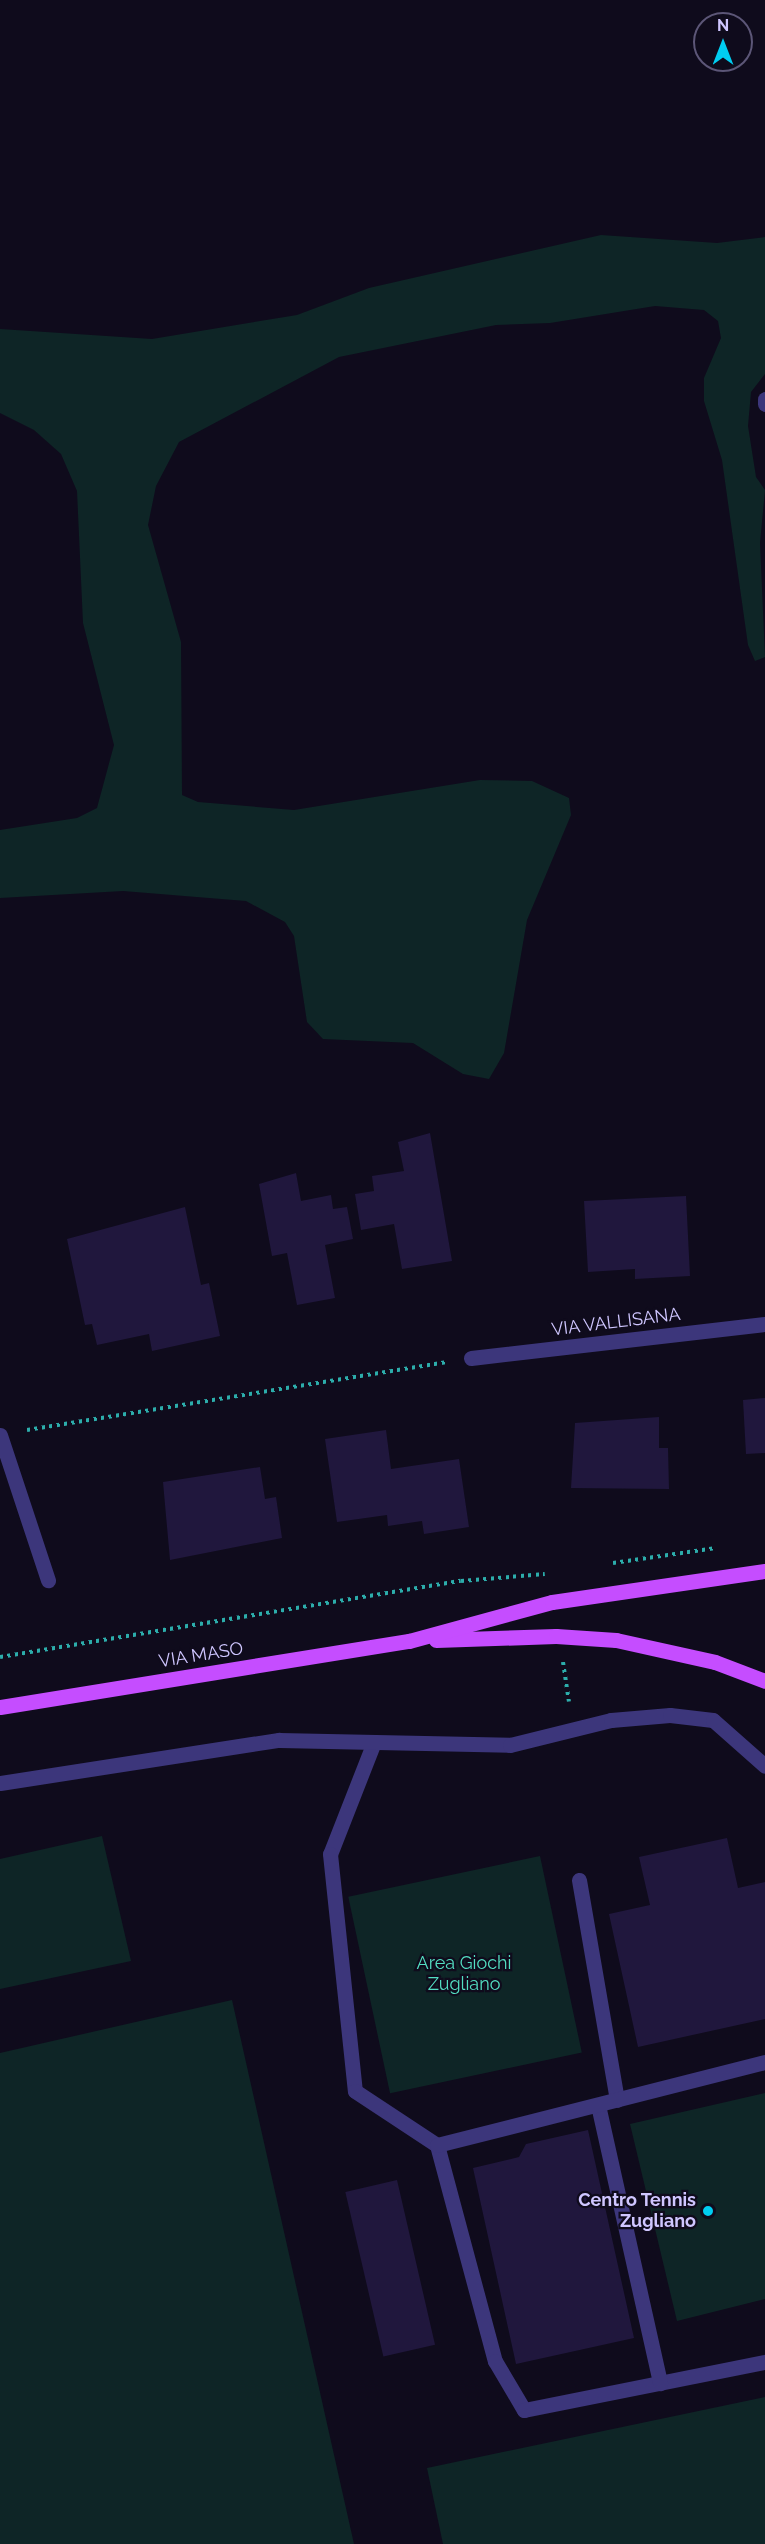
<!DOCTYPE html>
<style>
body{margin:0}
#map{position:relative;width:765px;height:2544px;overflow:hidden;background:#0f0b1c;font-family:Raleway,sans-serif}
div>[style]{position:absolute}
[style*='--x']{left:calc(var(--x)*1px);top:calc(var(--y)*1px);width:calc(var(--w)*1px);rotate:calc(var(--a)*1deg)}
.green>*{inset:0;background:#0e2526;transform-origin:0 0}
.building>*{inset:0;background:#20173d;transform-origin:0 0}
.path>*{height:4px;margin-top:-2px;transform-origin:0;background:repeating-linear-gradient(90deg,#2cadab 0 3px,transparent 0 7.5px)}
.minor>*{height:15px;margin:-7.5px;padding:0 7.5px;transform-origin:7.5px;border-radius:7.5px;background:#3c367b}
.major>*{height:15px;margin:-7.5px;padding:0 7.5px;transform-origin:7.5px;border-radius:7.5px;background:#c54dff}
.dots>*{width:16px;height:16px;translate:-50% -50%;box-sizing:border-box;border:3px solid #0f0b1c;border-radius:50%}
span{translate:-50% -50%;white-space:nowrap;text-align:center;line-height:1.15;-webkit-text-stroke:4.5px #0f0b1c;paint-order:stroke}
.street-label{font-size:18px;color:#cfc6ff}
.park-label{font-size:18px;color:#53dec2}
.poi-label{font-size:18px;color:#cfc6ff;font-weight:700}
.right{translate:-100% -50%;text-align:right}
.north{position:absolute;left:693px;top:12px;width:60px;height:60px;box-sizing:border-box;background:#0f0b1c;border:2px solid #5c5677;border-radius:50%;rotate:0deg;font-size:16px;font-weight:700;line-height:24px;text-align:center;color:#cfc6ff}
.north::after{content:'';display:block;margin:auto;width:21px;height:27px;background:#00cdf1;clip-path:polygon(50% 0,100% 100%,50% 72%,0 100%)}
</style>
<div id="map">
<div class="green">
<div style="clip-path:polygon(601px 235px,717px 243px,765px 237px,765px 374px,751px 392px,748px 426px,756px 477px,765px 490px,760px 543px,765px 657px,755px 661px,748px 645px,722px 460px,704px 401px,704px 378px,721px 338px,718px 321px,704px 310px,655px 306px,550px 323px,496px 325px,339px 357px,179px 442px,156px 486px,148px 525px,181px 642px,182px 795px,198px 802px,294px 810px,480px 780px,532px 781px,569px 798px,571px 815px,527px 920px,504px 1053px,489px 1079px,463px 1074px,413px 1043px,323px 1039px,307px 1022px,294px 936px,285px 922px,246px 901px,123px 891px,0 898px,0 830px,77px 818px,97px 808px,114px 745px,83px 623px,77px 491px,61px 454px,34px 430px,0 413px,0 329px,152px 339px,297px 315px,369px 288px)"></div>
<div style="clip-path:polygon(102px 1836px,131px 1961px,0 1989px,0 1859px)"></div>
<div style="left:540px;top:1856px;width:201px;height:196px;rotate:78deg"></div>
<div style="clip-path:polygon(232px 2000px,354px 2544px,0 2544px,0 2053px)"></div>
<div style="clip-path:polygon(765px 2093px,765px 2299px,677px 2321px,630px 2124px)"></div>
<div style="clip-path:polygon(765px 2397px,765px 2544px,443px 2544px,427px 2468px)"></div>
</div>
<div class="building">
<div style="clip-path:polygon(430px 1133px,452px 1261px,402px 1269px,394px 1224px,361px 1230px,355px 1194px,374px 1191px,372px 1176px,404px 1171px,398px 1142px)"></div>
<div style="clip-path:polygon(296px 1173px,301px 1201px,331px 1195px,333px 1209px,347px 1207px,353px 1239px,325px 1245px,335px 1298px,297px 1305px,287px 1253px,272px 1256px,259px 1184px)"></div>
<div style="clip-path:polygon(686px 1196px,690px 1276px,635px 1279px,635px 1269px,588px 1272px,584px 1201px)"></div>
<div style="clip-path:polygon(185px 1207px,201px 1285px,209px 1283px,220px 1336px,152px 1351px,149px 1334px,97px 1345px,92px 1324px,85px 1325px,67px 1239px)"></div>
<div style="clip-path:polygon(765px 1398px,765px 1453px,746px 1454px,743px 1400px)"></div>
<div style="clip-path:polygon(659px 1417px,659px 1448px,668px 1448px,669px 1489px,571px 1488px,575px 1423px)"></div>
<div style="clip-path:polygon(386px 1430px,391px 1469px,459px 1459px,469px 1527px,424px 1534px,422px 1521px,388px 1526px,387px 1515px,337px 1522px,325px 1439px)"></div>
<div style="clip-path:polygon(260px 1467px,265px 1499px,276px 1497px,282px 1538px,170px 1560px,163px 1482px)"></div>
<div style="clip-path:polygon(727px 1838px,738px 1888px,765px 1882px,765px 2019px,638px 2047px,609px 1914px,650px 1905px,639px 1857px)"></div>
<div style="clip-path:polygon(588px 2130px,634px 2338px,516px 2364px,473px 2168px,519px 2157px,526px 2144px)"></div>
<div style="left:397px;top:2180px;width:169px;height:53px;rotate:77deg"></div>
</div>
<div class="path">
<div style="--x:27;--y:1430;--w:424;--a:-9.2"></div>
<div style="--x:613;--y:1563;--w:104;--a:-8.3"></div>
<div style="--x:0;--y:1657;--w:467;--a:-9.4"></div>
<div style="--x:461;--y:1581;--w:84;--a:-4.8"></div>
<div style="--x:563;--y:1662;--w:40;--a:81.5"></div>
</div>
<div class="minor">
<div style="--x:765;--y:399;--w:5;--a:90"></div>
<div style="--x:471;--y:1358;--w:296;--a:-6.6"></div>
<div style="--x:0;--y:1435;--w:153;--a:71.7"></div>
<div style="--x:374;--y:1742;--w:120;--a:111.4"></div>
<div style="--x:330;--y:1854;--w:238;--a:84"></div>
<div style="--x:355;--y:2091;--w:98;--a:33.4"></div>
<div style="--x:437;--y:2145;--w:224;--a:75"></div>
<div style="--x:495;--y:2361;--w:57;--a:59.4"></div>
<div style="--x:524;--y:2410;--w:246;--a:-11.3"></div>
<div style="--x:0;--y:1783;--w:282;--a:-8.8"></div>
<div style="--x:279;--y:1740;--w:231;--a:1.2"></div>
<div style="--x:510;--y:1745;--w:104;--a:-13.9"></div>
<div style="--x:611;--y:1720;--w:59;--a:-4.8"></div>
<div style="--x:670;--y:1715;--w:43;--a:6.6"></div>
<div style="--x:713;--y:1720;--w:69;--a:41.5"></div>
<div style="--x:579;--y:1880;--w:223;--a:80.2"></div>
<div style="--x:598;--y:2105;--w:285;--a:77.4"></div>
<div style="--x:437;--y:2145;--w:338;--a:-14.2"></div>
</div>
<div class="major">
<div style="--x:436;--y:1640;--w:120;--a:-1.9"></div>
<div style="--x:556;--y:1636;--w:60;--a:3.8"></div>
<div style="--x:616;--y:1640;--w:101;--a:12.5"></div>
<div style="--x:715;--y:1662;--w:53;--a:20.8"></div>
<div style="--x:0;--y:1707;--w:414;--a:-9.2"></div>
<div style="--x:409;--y:1641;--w:148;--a:-15.3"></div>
<div style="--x:552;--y:1602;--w:215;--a:-8.3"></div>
</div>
<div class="dots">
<div style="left:708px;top:2211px;background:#00cdf1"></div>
</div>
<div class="street-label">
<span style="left:616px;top:1322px;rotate:-7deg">VIA VALLISANA</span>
<span style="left:201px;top:1655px;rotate:-9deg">VIA MASO</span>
</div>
<div class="park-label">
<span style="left:464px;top:1974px">Area Giochi<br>Zugliano</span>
</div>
<div class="poi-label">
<span class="right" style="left:696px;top:2211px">Centro Tennis<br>Zugliano</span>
</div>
<div class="north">N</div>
</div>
